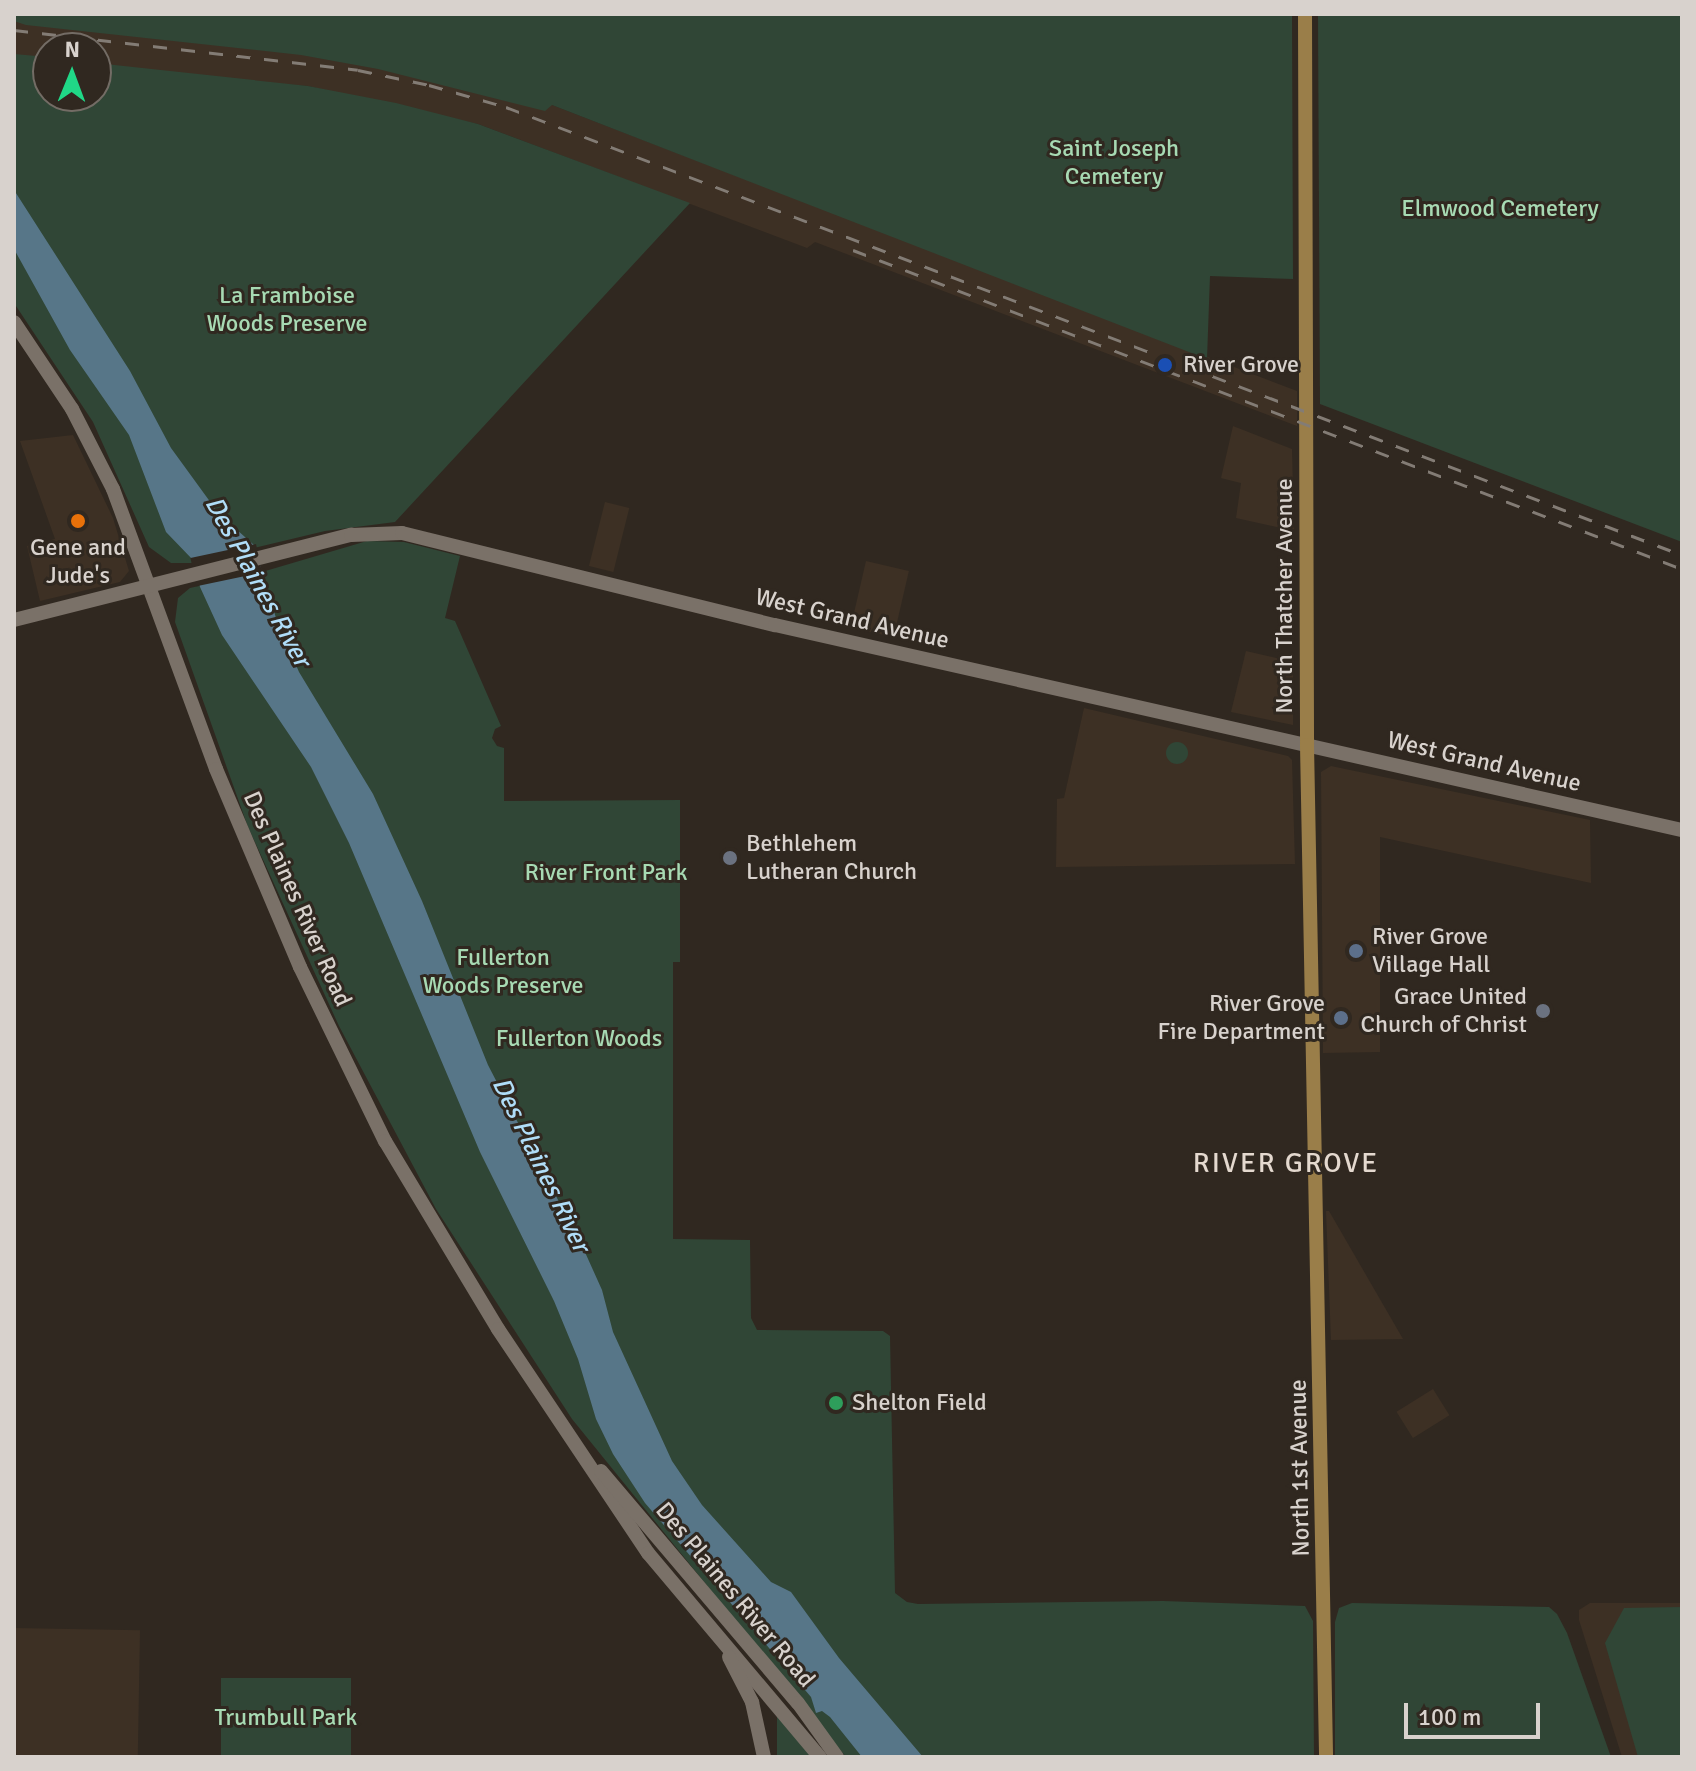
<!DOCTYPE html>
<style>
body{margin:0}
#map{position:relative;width:1696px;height:1771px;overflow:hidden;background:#302820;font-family:Signika,sans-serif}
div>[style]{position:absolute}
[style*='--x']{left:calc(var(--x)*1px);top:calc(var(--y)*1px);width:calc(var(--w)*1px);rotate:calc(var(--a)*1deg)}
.built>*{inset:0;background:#3d3024;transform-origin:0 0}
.green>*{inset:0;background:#304636;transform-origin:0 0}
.round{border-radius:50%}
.water>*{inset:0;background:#577688}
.pier>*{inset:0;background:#302820;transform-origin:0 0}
.secondary>*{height:14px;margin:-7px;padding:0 7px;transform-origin:7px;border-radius:7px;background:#7a7168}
.primary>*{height:14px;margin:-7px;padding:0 7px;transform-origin:7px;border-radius:7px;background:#9a7e49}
.rail>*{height:3px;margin-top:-1.5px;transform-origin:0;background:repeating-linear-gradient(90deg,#837c75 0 14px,transparent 0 28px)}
.dots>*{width:22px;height:22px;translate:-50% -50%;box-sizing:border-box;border:4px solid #302820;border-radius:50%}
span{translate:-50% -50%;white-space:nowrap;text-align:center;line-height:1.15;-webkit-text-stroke:6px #302820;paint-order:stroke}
.park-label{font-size:24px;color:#a7dab3}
.poi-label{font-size:24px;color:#d8d2cd}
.left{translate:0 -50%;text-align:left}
.right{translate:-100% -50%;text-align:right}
.street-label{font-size:24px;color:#d8d2cd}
.water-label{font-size:26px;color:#b0ddf8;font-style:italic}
.quarter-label{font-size:28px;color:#e4d9cf;letter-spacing:2px}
.frame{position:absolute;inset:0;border:16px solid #d8d2cd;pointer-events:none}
.north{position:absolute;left:32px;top:32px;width:80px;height:80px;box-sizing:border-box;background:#302820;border:2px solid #736c65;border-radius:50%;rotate:1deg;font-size:22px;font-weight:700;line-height:32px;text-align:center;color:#d8d2cd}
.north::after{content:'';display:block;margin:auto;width:28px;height:36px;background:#20d887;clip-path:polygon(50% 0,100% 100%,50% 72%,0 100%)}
.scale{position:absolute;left:1404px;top:1703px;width:136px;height:36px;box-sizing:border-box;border:4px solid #d8d2cd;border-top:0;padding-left:10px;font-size:24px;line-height:28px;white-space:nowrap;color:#d8d2cd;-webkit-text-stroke:6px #302820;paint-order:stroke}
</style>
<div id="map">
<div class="built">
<div style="clip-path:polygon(14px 14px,303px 44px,552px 105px,1297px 391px,1297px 426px,815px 242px,807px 248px,478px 124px,308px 86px,96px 68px,96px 48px,48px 48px,48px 65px,14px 63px)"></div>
<div style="clip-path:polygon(1233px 426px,1292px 449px,1294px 531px,1236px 518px,1241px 483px,1221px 478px)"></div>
<div style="clip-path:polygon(73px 435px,113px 518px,129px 571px,120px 582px,40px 601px,27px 546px,55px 539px,20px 441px)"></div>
<div style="left:605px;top:502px;width:25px;height:66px;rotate:14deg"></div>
<div style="left:866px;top:561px;width:44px;height:68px;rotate:13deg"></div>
<div style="clip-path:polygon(1246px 651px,1293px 662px,1293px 725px,1231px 712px)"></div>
<div style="clip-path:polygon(1084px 708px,1288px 756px,1292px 760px,1295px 864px,1056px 867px,1057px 799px,1064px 798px)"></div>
<div style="clip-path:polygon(1331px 766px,1590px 820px,1591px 883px,1380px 837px,1380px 1052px,1323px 1053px,1321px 772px)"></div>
<div style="clip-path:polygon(1326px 1211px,1329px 1211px,1403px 1339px,1331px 1340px)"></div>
<div style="left:1433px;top:1389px;width:31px;height:43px;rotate:58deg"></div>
<div style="clip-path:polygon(1590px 1603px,1682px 1603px,1682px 1757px,1622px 1757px,1579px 1620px,1579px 1610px)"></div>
<div style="left:14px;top:1628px;width:126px;height:129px;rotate:1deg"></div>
</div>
<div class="green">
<div style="clip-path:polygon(14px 14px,1292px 14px,1293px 279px,1210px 276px,1207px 359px,552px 105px,545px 111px,378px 69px,301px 55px,26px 25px,14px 21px)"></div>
<div style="clip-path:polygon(1318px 14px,1682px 14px,1682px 542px,1320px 404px)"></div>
<div style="clip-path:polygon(14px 54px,48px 57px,48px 96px,96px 96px,96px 63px,308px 86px,396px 103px,478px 124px,690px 203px,395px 522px,325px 531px,192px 563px,171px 563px,149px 547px,93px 422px,14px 303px)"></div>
<div style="clip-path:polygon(367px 541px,404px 542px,460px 556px,445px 618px,455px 621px,501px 726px,495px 729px,492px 738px,497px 746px,504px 748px,504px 801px,680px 800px,680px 962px,673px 962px,673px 1239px,750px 1240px,751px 1318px,757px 1330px,883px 1331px,890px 1336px,895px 1593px,907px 1602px,918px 1604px,1163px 1601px,1305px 1606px,1313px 1621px,1314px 1757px,846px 1757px,572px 1419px,436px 1209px,339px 1026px,248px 827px,175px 622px,178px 598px,190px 588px,262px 572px)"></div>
<div class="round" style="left:1166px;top:742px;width:22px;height:22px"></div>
<div style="clip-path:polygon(1352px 1603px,1549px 1607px,1557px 1614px,1567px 1633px,1611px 1757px,1335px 1757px,1335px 1622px,1339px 1608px)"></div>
<div style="clip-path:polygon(1682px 1607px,1682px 1757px,1638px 1757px,1605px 1643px,1624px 1608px)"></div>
<div style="left:351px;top:1678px;width:79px;height:130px;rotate:90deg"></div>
<div style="clip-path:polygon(777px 1714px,813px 1757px,777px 1757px)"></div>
</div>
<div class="water">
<div style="clip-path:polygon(14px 190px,130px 371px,171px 448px,219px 514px,254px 545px,276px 618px,299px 672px,373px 794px,422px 901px,488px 1065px,584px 1250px,602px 1290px,613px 1332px,672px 1461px,702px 1505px,771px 1582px,791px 1592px,839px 1658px,923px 1757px,862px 1757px,830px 1717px,822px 1711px,816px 1713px,811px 1697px,645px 1503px,613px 1454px,596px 1419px,578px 1359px,554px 1301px,480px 1152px,349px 843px,311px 767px,222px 635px,200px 587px,193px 560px,166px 532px,129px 435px,70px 350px,14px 249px)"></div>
</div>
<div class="pier">
<div style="left:256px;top:544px;width:29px;height:67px;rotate:78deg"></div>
</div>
<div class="secondary">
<div style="--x:14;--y:322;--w:105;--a:56.3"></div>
<div style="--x:72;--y:409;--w:90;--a:62.9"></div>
<div style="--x:113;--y:489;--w:298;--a:69.8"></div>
<div style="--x:216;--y:769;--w:215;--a:67"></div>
<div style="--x:300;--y:967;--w:194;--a:64"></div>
<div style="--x:385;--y:1141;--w:219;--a:59"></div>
<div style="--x:498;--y:1329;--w:270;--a:56.2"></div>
<div style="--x:648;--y:1553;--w:267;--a:49.9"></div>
<div style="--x:14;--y:620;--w:348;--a:-14.2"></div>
<div style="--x:351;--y:535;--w:51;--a:-2.2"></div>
<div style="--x:402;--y:533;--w:384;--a:13.9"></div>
<div style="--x:775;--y:625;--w:930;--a:12.74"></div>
<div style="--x:601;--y:1471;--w:304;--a:49.7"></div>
<div style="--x:798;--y:1703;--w:67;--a:54.2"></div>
<div style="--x:729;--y:1657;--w:51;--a:62.9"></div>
<div style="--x:752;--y:1702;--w:56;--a:77.7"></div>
</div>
<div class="primary">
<div style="--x:1305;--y:14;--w:731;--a:89.84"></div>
<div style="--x:1307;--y:745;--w:1012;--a:88.92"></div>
</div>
<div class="rail">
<div style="--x:14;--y:30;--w:346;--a:6.6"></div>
<div style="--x:358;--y:70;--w:73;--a:11.9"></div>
<div style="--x:429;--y:85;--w:80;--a:15.9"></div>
<div style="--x:506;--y:107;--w:1258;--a:20.85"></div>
<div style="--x:853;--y:250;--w:888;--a:21.05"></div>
</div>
<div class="dots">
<div style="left:1165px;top:365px;background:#1a4fb4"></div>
<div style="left:78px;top:521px;background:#e8710a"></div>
<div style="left:730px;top:858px;background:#6b7280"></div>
<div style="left:1356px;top:951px;background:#5c6f8a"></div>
<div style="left:1543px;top:1011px;background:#6b7280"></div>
<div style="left:1341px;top:1018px;background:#5c6f8a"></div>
<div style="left:836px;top:1403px;background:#2e9e5b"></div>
</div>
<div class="park-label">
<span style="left:1114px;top:163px">Saint Joseph<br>Cemetery</span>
<span style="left:1500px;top:209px">Elmwood Cemetery</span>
<span style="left:287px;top:310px">La Framboise<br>Woods Preserve</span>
<span style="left:606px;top:873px">River Front Park</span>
<span style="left:503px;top:972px">Fullerton<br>Woods Preserve</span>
<span style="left:579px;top:1039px">Fullerton Woods</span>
<span style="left:286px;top:1718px">Trumbull Park</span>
</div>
<div class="poi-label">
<span class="left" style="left:1183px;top:365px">River Grove</span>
<span style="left:78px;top:562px">Gene and<br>Jude's</span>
<span class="left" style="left:746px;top:858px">Bethlehem<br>Lutheran Church</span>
<span class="left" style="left:1372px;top:951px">River Grove<br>Village Hall</span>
<span class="right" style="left:1527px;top:1011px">Grace United<br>Church of Christ</span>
<span class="right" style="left:1325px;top:1018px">River Grove<br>Fire Department</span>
<span class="left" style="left:852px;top:1403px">Shelton Field</span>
</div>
<div class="street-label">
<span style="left:1285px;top:596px;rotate:-90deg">North Thatcher Avenue</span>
<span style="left:852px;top:619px;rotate:13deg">West Grand Avenue</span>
<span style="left:1484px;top:762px;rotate:13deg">West Grand Avenue</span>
<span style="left:297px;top:899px;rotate:66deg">Des Plaines River Road</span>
<span style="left:1300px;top:1468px;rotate:-91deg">North 1st Avenue</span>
<span style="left:735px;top:1595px;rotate:50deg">Des Plaines River Road</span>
</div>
<div class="water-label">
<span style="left:257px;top:582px;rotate:61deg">Des Plaines River</span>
<span style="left:540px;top:1165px;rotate:64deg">Des Plaines River</span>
</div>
<div class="quarter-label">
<span style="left:1286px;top:1163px">RIVER GROVE</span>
</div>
<div class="frame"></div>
<div class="north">N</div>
<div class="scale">100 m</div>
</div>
